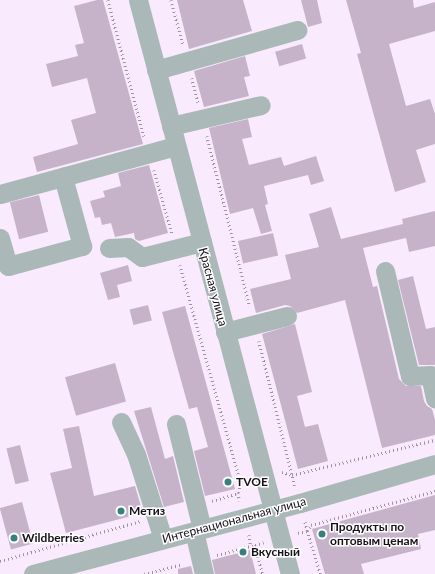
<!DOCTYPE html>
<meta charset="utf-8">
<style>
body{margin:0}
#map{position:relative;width:435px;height:574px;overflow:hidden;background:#faeafd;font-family:Lato,sans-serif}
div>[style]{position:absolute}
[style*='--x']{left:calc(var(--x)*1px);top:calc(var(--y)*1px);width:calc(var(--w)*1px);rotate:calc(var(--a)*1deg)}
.building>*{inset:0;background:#c6b3ca;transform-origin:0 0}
.path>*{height:2.5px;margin-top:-1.25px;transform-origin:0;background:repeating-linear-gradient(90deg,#9e92a1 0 1px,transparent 0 4px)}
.minor>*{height:19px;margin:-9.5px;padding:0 9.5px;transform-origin:9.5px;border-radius:9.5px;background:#aab9b8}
.dots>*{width:11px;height:11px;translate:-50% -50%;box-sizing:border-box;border:2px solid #fff;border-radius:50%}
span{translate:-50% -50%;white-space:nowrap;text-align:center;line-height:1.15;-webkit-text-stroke:3px #fff;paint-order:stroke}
.street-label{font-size:12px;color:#160f17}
.poi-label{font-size:12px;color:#160f17;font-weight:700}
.left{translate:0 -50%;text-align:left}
</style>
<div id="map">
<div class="building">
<div style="clip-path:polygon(97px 0,103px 0,143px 144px,37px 172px,33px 157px,78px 144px,71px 120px,96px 113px,87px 78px,52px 87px,46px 64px,78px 56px,75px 45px,84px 43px,74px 6px)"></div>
<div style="clip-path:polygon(177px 0,243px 0,252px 31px,189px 49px)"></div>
<div style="clip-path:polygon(301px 0,317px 0,322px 23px,308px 27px)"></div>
<div style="clip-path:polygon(346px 0,413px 0,414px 8px,435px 2px,435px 31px,389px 44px,406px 106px,430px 99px,435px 114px,435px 144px,416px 150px,426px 182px,395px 192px,357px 54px,361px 53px)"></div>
<div style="left:302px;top:44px;width:15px;height:28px;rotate:74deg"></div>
<div style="clip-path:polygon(245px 56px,250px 76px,244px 77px,249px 96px,204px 107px,194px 71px)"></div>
<div style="clip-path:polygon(248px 119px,252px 137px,242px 139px,249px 165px,281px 157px,284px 166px,316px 156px,324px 181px,311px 185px,308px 175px,264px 186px,268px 204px,265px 205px,272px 231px,261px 234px,253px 208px,230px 214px,209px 128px)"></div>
<div style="clip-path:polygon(149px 165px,168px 233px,139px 241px,135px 239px,134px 233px,115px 237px,111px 223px,102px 225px,100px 217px,95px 218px,90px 201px,105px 197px,103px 191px,121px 186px,118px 173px)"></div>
<div style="left:39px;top:195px;width:38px;height:30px;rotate:76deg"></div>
<div style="clip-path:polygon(331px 207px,341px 239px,403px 224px,402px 219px,435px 211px,435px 246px,409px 252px,406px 238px,363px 248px,373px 287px,377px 286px,399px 379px,406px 386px,421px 386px,424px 401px,427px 406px,432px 409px,435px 420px,435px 435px,382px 448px,345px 300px,297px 313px,290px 306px,285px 305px,256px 313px,250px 289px,291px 279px,285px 255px,319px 247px,309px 214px)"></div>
<div style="left:273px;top:233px;width:23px;height:36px;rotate:77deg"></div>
<div style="clip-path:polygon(128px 265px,132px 281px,117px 285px,120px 297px,108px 300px,100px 273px)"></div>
<div style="clip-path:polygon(413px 276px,426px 329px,435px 327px,435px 365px,419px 365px,398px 280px)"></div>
<div style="left:148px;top:305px;width:16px;height:19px;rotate:76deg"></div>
<div style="clip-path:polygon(185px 306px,235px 489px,205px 496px,194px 451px,208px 447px,197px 407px,189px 409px,162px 312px)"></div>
<div style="clip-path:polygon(295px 324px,312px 392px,297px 396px,305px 427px,318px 424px,328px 461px,298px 469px,262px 334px)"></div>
<div style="left:115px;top:363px;width:40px;height:52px;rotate:74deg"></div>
<div style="clip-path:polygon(151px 407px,165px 459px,173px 456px,184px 502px,164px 507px,134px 411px)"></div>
<div style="clip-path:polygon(79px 426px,94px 496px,135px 486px,143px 513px,66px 533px,50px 473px,72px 468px,63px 429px)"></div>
<div style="left:20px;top:445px;width:37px;height:14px;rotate:76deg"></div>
<div style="clip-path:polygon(435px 495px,435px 530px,418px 534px,421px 549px,361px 564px,364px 574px,325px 574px,312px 529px)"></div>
<div style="left:22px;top:502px;width:43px;height:23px;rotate:75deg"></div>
<div style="clip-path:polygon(250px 550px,256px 574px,215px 574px,212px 560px)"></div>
<div style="clip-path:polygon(191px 566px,193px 574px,178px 574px,178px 569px)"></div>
</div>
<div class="path">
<div style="--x:108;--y:0;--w:141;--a:75.2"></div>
<div style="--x:171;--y:0;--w:46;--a:74.7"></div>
<div style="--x:192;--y:78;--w:25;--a:76"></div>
<div style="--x:207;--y:136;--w:176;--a:75.9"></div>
<div style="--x:154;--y:170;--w:66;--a:74.1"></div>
<div style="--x:180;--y:265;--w:227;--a:74.4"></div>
<div style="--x:241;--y:484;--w:9;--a:108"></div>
<div style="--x:238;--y:493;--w:8;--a:76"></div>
<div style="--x:259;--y:341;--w:149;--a:76.1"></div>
<div style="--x:282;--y:472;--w:10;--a:17"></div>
<div style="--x:292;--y:475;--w:147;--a:-13.8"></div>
<div style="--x:212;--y:501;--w:27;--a:-17"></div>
<div style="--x:298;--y:533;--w:9;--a:-13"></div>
<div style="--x:307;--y:531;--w:11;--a:-105"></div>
<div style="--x:249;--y:535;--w:11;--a:80"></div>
<div style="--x:255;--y:545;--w:9;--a:-18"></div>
<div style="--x:217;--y:555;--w:39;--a:-15"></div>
<div style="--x:255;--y:545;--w:30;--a:75"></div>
<div style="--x:0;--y:561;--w:146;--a:-15.9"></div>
<div style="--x:144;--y:574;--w:40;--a:-14.4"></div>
<div style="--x:320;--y:574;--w:45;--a:-106.8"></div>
<div style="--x:307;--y:531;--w:7;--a:-56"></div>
<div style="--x:311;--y:525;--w:129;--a:-15.3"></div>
</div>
<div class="minor">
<div style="--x:138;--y:0;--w:594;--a:75.17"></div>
<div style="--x:156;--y:70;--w:147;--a:-15.8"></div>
<div style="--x:171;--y:126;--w:92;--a:-13.1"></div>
<div style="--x:0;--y:194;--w:182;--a:-15.3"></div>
<div style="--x:0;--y:238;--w:29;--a:74"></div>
<div style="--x:8;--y:266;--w:77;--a:-15.1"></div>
<div style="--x:82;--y:246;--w:72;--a:-105.4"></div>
<div style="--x:109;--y:248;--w:19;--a:-3"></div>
<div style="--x:128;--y:247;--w:17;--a:36"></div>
<div style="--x:142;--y:257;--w:62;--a:-14"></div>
<div style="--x:385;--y:271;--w:108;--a:76.6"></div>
<div style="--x:410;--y:376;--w:20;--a:-3"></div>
<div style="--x:430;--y:375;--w:24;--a:78"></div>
<div style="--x:225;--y:332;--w:64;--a:-14.5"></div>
<div style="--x:121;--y:422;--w:35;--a:65"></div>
<div style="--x:136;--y:454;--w:89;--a:72.4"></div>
<div style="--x:176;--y:424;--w:108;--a:76.1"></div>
<div style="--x:194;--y:531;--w:44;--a:76.9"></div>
<div style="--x:33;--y:574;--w:276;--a:-14.9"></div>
<div style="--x:300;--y:503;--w:141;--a:-16.1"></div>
</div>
<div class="dots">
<div style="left:228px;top:482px;background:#37807e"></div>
<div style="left:121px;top:511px;background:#37807e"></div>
<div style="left:322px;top:534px;background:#37807e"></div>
<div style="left:14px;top:538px;background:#37807e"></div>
<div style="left:243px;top:552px;background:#37807e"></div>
</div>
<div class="street-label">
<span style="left:213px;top:287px;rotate:75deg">Красная улица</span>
<span style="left:234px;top:520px;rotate:-15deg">Интернациональная улица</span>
</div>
<div class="poi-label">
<span class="left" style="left:236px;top:482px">TVOE</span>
<span class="left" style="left:129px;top:511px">Метиз</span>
<span class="left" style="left:330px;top:534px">Продукты по<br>оптовым ценам</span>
<span class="left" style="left:22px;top:538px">Wildberries</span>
<span class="left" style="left:251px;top:552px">Вкусный</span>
</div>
</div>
